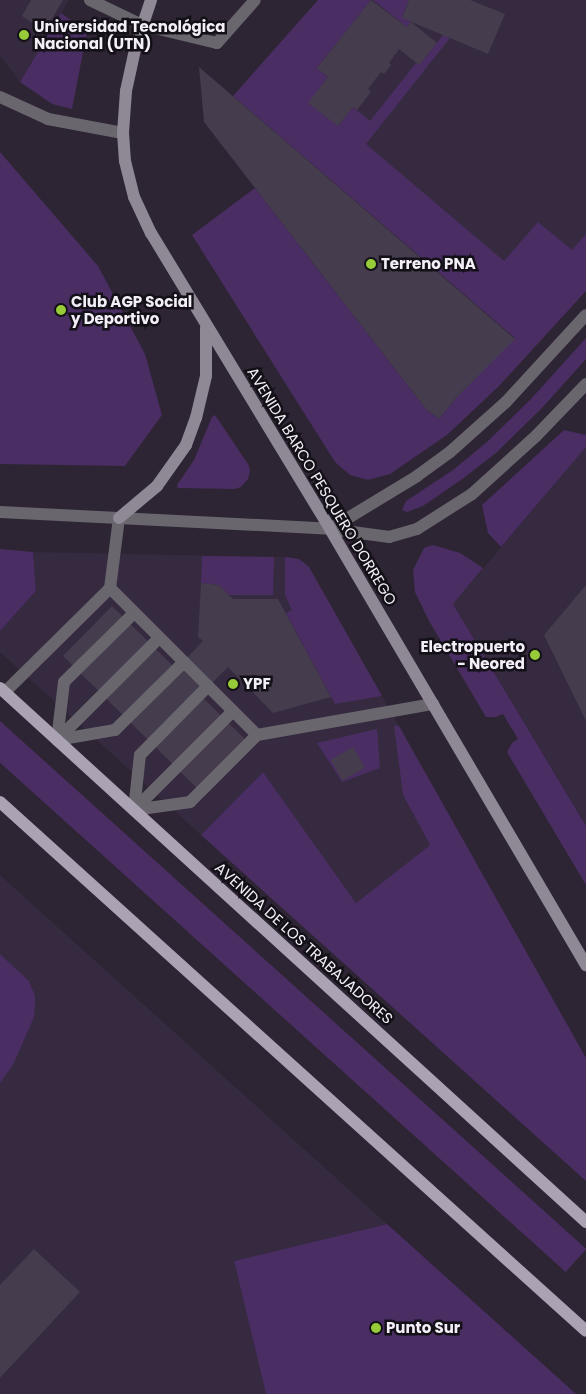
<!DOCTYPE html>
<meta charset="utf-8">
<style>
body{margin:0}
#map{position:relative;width:586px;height:1394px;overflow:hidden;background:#2d2534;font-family:Poppins,sans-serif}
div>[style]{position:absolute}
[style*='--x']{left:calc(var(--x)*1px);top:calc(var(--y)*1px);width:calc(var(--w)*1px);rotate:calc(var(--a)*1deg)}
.built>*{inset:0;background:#352a3f}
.green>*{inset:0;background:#4a2d62;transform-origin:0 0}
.building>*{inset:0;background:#453c4d;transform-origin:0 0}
.lane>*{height:12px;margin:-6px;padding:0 6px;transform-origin:6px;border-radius:6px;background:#6a666e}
.street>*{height:12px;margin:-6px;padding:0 6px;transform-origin:6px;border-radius:6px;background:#6a666e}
.secondary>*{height:12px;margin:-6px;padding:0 6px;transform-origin:6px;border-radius:6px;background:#8f8895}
.primary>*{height:12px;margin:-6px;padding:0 6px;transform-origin:6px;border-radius:6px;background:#aba3b3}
.dots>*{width:14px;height:14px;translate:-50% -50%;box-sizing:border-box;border:2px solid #131017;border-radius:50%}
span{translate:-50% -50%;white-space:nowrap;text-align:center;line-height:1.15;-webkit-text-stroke:5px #131017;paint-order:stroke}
.poi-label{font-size:15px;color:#f3eef8;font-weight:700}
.left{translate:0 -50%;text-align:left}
.right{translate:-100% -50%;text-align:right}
.street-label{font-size:15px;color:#f3eef8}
</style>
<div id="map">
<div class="built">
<div style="clip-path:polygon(0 0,69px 0,20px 82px,0 56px)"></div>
<div style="clip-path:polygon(345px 0,586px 0,586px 255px,515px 339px,248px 109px)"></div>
<div style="clip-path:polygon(586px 447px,586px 826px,453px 604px)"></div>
<div style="clip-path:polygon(33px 552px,285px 557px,303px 561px,309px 567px,399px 726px,395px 726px,403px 795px,430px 845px,356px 903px,263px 772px,201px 835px,0 652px,0 631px,36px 591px)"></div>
<div style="clip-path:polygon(0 875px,387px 1224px,234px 1261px,266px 1394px,0 1394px)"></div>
</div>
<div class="green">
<div style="clip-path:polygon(318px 0,371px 0,317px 68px,328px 77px,309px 103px,338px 126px,353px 107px,370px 121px,416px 63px,419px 65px,443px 35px,450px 38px,366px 144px,504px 261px,538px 222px,572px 250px,586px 234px,586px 291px,499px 386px,447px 435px,390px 474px,368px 480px,350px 475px,335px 462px,192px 235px,255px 188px,426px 409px,439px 419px,455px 399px,515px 338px,233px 96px)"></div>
<div style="clip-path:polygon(373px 0,409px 0,402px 17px,411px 22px,407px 27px)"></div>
<div style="clip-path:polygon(61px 13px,87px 32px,72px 109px,52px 104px,20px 82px)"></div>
<div style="clip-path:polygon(0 152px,98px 266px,145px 354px,162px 415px,125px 466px,0 464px)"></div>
<div style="clip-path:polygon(586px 338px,586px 359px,541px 409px,496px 453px,461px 480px,423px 506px,407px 512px,402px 510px,406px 501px,453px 470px,487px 442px,531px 399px)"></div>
<div style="clip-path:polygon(215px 415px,248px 464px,250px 470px,248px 479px,241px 487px,235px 489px,178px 488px,177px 485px,194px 460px,212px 417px)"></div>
<div style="clip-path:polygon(564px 430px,586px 435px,586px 447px,501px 547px,488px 533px,482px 505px)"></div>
<div style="clip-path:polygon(433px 545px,460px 553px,483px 568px,453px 604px,586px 826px,586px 885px,507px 752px,512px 743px,518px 739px,503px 714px,496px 717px,486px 717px,429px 621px,415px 592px,413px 570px,424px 548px)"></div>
<div style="clip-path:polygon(0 549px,33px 552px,36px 591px,0 631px)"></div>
<div style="clip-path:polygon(202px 556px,274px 557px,273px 595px,229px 595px,219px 585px,201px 583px)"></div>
<div style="clip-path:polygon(285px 557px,299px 559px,309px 567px,382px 696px,335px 704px,286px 613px,292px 610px,285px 595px)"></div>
<div style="left:0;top:721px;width:789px;height:31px;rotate:42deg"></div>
<div style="clip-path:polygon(394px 726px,399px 726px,586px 1058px,586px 1181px,201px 835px,263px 772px,356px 903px,430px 845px,403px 795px)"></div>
<div style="clip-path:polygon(377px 729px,380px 768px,342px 782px,317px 743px)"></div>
<div style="clip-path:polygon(0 954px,29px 981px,35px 996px,35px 1006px,34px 1017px,21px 1047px,13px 1065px,0 1083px)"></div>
<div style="clip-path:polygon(387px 1224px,576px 1394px,266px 1394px,234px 1261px)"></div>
</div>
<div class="building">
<div style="clip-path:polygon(31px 0,63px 0,45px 31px,22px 16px)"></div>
<div style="clip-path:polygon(371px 0,407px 27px,411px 22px,437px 43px,419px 65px,399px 49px,389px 63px,391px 65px,384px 74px,381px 72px,368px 89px,371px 92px,357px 110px,353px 107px,338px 126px,308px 103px,328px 77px,317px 68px)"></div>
<div style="clip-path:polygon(409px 0,470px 0,505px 14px,488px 54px,402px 18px)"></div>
<div style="clip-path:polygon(199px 67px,515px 339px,455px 399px,439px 419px,426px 409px,204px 122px)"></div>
<div style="clip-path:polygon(201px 583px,219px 585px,233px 599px,278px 599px,331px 697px,273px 713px,228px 667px,200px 695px,253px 747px,205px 796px,63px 656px,112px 606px,176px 669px,203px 641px,198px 637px)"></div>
<div style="clip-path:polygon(586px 585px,586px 721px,544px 635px)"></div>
<div style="left:353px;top:747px;width:24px;height:26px;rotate:60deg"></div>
<div style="clip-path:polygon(34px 1249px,80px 1292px,0 1378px,0 1285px)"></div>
</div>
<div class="lane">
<div style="--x:90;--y:0;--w:58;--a:25.7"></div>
<div style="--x:142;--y:25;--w:77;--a:13.5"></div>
<div style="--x:217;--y:43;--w:57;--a:-48.5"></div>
<div style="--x:119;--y:518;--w:71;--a:97.3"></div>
<div style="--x:110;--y:588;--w:208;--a:45"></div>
<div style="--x:5;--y:692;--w:148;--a:-44.7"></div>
<div style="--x:57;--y:740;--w:58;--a:-83.1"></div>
<div style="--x:64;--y:682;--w:98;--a:-44.6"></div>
<div style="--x:57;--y:740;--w:59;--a:-9.8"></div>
<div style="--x:115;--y:730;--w:97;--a:-44.6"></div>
<div style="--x:57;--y:740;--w:144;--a:-45"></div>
<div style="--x:134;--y:810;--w:57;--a:-8.1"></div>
<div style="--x:190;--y:802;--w:95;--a:-45"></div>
<div style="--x:257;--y:735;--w:179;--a:-10"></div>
<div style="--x:134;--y:810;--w:55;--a:-83.8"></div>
<div style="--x:140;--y:755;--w:97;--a:-45.4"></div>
<div style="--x:134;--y:810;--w:140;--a:-45"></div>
</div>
<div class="street">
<div style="--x:0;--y:97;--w:53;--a:24.6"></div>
<div style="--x:48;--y:119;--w:76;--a:10.6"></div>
<div style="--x:0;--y:512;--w:330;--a:2.9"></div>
<div style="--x:330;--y:529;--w:60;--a:7.7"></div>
<div style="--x:389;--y:537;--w:29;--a:-16"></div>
<div style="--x:417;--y:529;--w:65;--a:-32.5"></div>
<div style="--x:472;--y:494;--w:86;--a:-42.2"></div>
<div style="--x:536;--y:436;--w:72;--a:-46.1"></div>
<div style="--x:330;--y:529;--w:102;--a:-31.3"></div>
<div style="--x:417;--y:476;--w:41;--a:-36"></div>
<div style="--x:450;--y:452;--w:75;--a:-41.8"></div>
<div style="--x:506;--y:402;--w:118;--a:-47.4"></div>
</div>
<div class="secondary">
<div style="--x:151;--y:0;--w:47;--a:108.4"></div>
<div style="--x:136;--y:45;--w:47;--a:102.3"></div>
<div style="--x:126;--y:91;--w:42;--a:94.1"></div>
<div style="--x:123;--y:133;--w:28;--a:86"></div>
<div style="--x:125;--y:161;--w:37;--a:76"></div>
<div style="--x:134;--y:197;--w:40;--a:65"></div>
<div style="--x:151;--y:233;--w:346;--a:58.8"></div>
<div style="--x:330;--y:529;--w:506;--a:59.58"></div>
<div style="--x:119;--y:518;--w:50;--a:-40.1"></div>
<div style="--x:157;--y:486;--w:50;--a:-54.7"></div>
<div style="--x:186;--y:445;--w:29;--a:-70"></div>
<div style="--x:196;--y:418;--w:43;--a:-76.6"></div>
<div style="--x:206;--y:376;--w:48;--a:-90"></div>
</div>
<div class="primary">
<div style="--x:0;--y:688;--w:793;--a:42.34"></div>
<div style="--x:0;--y:802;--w:789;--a:42.07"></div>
</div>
<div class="dots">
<div style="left:24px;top:35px;background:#97cc38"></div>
<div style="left:371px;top:264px;background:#97cc38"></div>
<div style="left:61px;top:310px;background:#97cc38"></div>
<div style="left:535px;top:655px;background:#97cc38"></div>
<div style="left:233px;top:684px;background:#97cc38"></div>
<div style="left:376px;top:1328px;background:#97cc38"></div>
</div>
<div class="poi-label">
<span class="left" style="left:34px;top:35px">Universidad Tecnológica<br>Nacional (UTN)</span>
<span class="left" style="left:381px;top:264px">Terreno PNA</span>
<span class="left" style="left:71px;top:310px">Club AGP Social<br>y Deportivo</span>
<span class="right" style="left:525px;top:655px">Electropuerto<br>- Neored</span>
<span class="left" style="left:243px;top:684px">YPF</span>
<span class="left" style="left:386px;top:1328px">Punto Sur</span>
</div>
<div class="street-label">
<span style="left:322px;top:486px;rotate:59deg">AVENIDA BARCO PESQUERO DORREGO</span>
<span style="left:304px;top:943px;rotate:42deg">AVENIDA DE LOS TRABAJADORES</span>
</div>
</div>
